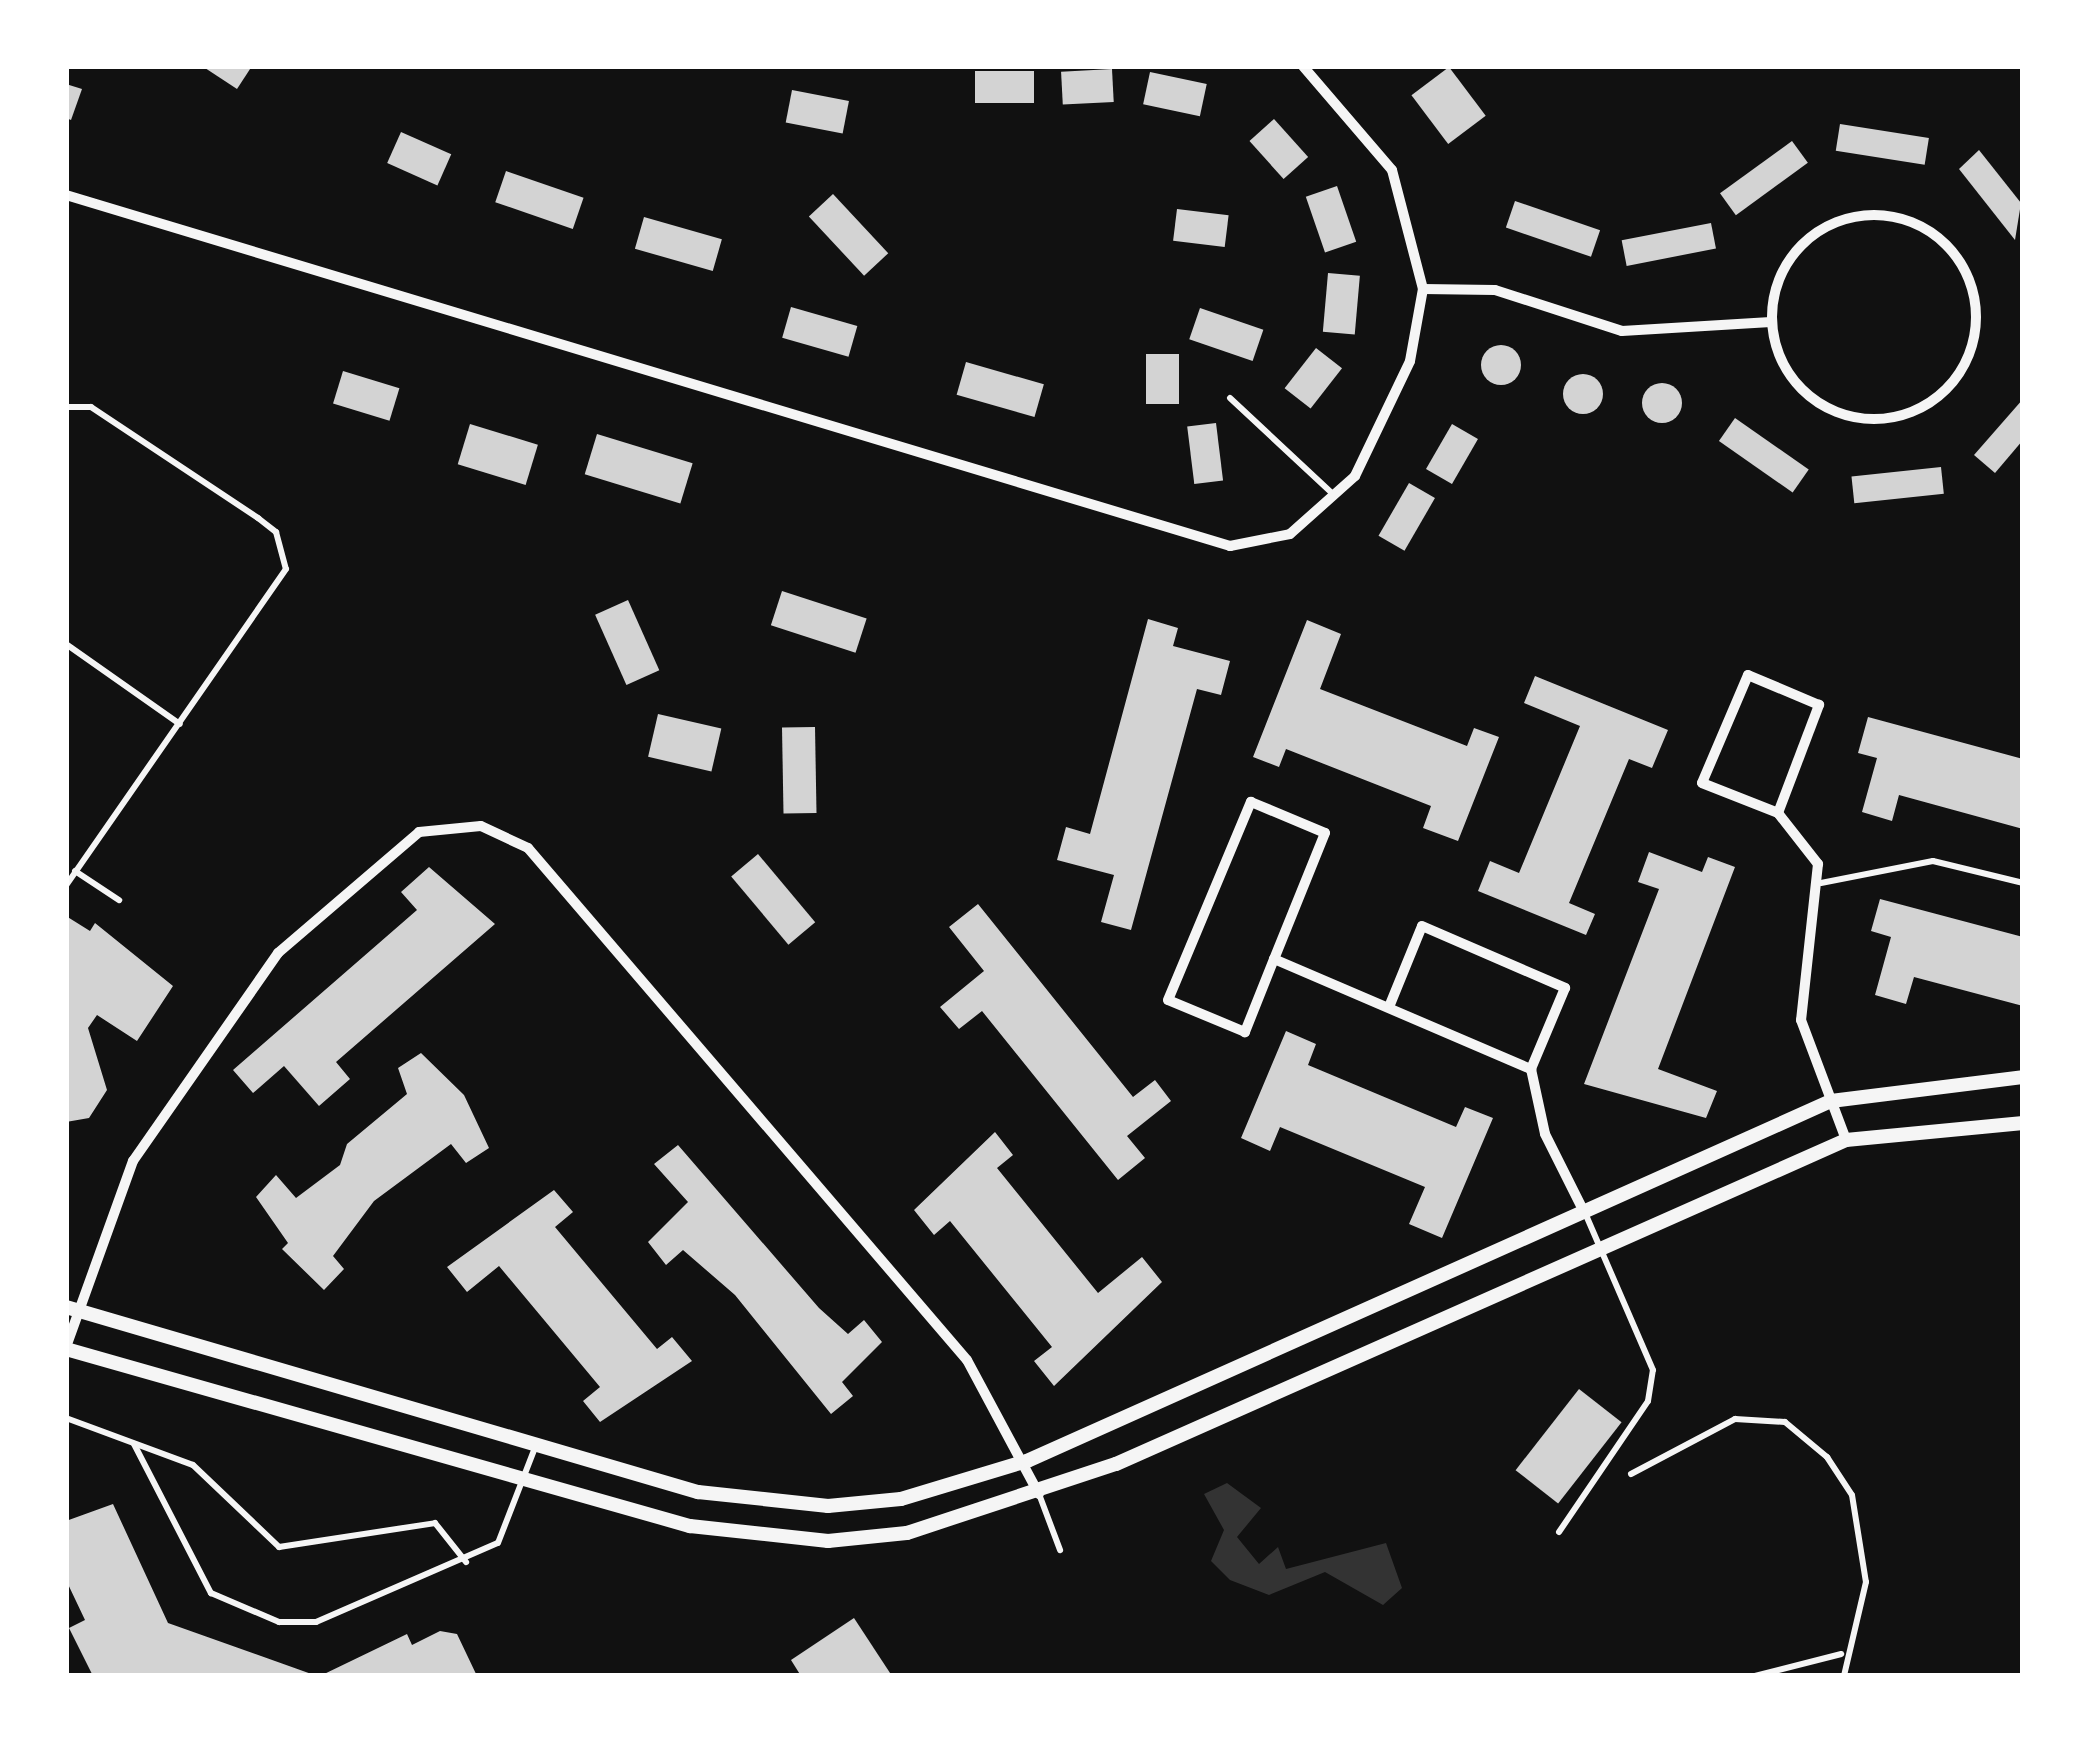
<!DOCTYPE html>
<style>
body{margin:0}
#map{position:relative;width:2089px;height:1742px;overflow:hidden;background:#111;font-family:"IBM Plex Sans",sans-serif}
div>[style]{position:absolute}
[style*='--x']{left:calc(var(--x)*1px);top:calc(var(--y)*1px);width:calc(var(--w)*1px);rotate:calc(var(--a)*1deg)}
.water>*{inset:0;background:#333}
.building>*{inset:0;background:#d3d3d3;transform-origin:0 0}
.round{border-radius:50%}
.service>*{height:6px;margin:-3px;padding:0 3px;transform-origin:3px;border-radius:3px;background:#f5f5f5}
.minor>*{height:10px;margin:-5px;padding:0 5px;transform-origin:5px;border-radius:5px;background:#f5f5f5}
.minor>.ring{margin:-5px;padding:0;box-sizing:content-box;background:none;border:10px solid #f5f5f5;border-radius:50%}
.tertiary>*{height:14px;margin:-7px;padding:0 7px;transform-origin:7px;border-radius:7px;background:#f5f5f5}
span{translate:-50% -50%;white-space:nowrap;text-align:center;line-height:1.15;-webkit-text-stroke:9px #fff;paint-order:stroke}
.frame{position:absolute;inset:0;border:69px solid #fff;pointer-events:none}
</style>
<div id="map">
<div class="water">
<div style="clip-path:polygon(1227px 1483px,1261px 1508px,1237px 1537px,1259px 1564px,1278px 1547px,1286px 1569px,1386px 1543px,1402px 1588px,1383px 1605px,1325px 1572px,1269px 1595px,1230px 1580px,1211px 1561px,1224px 1530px,1204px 1494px)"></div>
</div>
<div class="building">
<div style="clip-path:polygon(202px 66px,252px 66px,237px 89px)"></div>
<div style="left:1449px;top:67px;width:61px;height:47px;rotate:53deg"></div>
<div style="left:1112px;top:69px;width:33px;height:51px;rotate:87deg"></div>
<div style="left:975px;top:71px;width:59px;height:32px"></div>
<div style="left:1150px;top:72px;width:58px;height:33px;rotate:12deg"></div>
<div style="clip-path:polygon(66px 84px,82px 89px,71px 120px,66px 118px)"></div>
<div style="left:792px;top:90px;width:58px;height:33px;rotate:11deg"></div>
<div style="left:1274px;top:119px;width:51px;height:33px;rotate:48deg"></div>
<div style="left:1840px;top:124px;width:90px;height:27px;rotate:9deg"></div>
<div style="left:401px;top:132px;width:55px;height:34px;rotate:24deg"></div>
<div style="left:1792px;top:141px;width:27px;height:89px;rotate:54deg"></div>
<div style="clip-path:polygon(1979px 150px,2021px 203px,2015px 240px,1959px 169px)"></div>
<div style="left:506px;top:171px;width:82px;height:33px;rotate:19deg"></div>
<div style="left:1337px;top:186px;width:59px;height:33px;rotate:71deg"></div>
<div style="left:833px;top:194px;width:81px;height:33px;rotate:47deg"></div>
<div style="left:1515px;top:201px;width:90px;height:28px;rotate:19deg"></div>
<div style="left:1177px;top:209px;width:52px;height:32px;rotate:7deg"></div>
<div style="left:644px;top:217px;width:81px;height:33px;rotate:16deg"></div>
<div style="left:1711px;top:223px;width:26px;height:91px;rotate:79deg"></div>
<div style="left:1328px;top:273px;width:32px;height:59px;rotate:5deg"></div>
<div style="left:791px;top:307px;width:69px;height:32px;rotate:16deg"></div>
<div style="left:1200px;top:308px;width:67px;height:33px;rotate:19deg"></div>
<div class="round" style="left:1481px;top:345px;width:40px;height:40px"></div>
<div style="left:1316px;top:348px;width:33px;height:51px;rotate:38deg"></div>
<div style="left:1179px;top:354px;width:50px;height:33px;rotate:90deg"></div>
<div style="left:966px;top:362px;width:81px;height:34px;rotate:16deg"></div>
<div style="left:343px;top:371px;width:59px;height:34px;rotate:17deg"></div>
<div class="round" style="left:1563px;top:374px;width:40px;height:40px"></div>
<div class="round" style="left:1642px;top:383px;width:40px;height:40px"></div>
<div style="clip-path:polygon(2023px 399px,2023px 440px,1995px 473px,1974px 455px)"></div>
<div style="left:1735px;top:418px;width:90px;height:28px;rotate:35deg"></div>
<div style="left:1216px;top:423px;width:58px;height:29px;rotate:83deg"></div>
<div style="left:470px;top:424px;width:71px;height:42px;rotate:17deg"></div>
<div style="left:1452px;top:424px;width:30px;height:52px;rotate:30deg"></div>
<div style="left:597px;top:434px;width:100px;height:42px;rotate:17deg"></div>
<div style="left:1941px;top:467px;width:27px;height:90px;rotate:84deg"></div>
<div style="left:1409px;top:483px;width:30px;height:61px;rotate:30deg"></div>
<div style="left:782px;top:591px;width:89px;height:36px;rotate:18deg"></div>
<div style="left:628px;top:600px;width:77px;height:36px;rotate:66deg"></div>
<div style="clip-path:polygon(1148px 619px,1178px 628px,1173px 646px,1230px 661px,1221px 695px,1197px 689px,1131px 930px,1101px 922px,1114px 875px,1057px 860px,1066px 827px,1090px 834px)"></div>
<div style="clip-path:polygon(1307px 620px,1341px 634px,1320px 689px,1467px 746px,1474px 728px,1499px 737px,1458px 841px,1423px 828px,1431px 806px,1286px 749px,1279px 767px,1253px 757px)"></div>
<div style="clip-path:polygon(1535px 676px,1668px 730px,1652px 768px,1629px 759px,1569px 903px,1595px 914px,1586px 935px,1478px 891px,1490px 861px,1519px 873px,1580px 726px,1524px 703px)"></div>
<div style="left:658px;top:714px;width:65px;height:44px;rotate:13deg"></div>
<div style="clip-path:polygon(1868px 717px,2023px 759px,2023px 829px,1899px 795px,1892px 821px,1862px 812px,1877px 758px,1858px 753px)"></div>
<div style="left:815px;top:727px;width:86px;height:33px;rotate:89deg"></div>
<div style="clip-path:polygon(1649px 852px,1702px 872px,1708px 857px,1735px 867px,1658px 1069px,1717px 1091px,1706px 1118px,1584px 1084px,1659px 889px,1638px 882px)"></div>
<div style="left:758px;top:854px;width:89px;height:35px;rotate:50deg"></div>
<div style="clip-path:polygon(429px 867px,495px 924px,336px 1062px,350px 1079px,319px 1106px,284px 1066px,253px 1093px,233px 1070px,417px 910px,401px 892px)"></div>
<div style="clip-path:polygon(1880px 899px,2023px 937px,2023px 1006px,1914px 977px,1906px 1004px,1875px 995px,1891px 937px,1871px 931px)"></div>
<div style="clip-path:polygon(978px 904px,1133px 1097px,1155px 1080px,1171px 1101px,1127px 1136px,1145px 1158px,1118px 1180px,982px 1011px,959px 1029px,940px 1007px,984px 971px,949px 927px)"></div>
<div style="clip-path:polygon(66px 916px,90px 931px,95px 923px,173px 986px,137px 1041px,97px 1015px,88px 1028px,107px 1090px,89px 1118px,66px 1122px)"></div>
<div style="clip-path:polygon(1286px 1031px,1316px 1044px,1308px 1065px,1456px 1127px,1465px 1107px,1493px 1118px,1442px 1238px,1409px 1224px,1425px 1187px,1280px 1127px,1270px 1151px,1241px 1138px)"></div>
<div style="clip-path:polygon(421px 1053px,464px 1095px,489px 1148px,466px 1163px,451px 1144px,374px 1201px,333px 1256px,344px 1269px,324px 1290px,282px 1249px,288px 1243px,256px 1197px,276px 1175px,296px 1198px,340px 1165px,347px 1144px,407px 1094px,398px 1068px)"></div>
<div style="clip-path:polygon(995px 1132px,1013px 1155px,997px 1168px,1098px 1293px,1142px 1257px,1162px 1282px,1054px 1386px,1034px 1361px,1052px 1347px,950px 1221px,934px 1235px,914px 1210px)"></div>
<div style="clip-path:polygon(678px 1145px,819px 1308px,848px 1334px,864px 1320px,882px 1342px,842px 1382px,853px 1396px,831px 1414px,735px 1295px,683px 1250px,666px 1265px,648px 1242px,688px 1202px,654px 1164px)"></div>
<div style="clip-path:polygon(554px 1190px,573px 1212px,555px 1227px,657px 1349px,672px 1337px,692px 1361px,600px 1422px,583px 1401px,600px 1387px,499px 1266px,467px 1292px,447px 1267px)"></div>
<div style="left:1579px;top:1389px;width:54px;height:103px;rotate:38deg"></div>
<div style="clip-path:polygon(113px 1504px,168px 1623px,317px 1676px,93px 1676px,69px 1628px,85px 1620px,66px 1580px,66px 1521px)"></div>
<div style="clip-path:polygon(854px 1618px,892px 1676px,801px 1676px,791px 1660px)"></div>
<div style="clip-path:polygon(440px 1631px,457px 1634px,477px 1676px,320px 1676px,407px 1634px,412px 1645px)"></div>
</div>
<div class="service">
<div style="--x:1230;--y:398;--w:142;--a:43"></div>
<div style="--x:66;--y:407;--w:25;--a:0"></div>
<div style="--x:91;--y:407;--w:201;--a:33.6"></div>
<div style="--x:258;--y:518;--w:23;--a:38"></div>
<div style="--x:276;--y:532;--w:38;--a:75"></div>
<div style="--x:286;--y:569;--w:385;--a:124.8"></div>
<div style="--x:66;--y:644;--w:139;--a:35.1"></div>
<div style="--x:75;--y:871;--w:53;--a:33.4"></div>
<div style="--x:1821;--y:883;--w:114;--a:-11.1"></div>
<div style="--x:1933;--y:861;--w:93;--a:13.7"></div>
<div style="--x:66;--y:1418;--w:135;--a:20.3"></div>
<div style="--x:193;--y:1465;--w:119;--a:43.6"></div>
<div style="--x:279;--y:1547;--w:158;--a:-8.7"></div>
<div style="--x:435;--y:1523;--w:50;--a:51.5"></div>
<div style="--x:134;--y:1444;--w:168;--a:62.7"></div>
<div style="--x:211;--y:1593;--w:74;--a:23.1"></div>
<div style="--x:279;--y:1622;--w:37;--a:0"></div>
<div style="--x:316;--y:1622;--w:198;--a:-23.5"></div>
<div style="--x:498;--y:1543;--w:105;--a:-68.8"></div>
<div style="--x:1631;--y:1474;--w:118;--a:-27.9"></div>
<div style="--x:1735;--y:1419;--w:50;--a:3.4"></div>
<div style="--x:1785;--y:1422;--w:55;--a:39.8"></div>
<div style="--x:1827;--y:1457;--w:45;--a:56.7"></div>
<div style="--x:1852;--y:1495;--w:88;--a:80.9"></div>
<div style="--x:1866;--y:1582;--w:97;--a:103.2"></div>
<div style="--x:1039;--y:1494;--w:60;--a:69.4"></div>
<div style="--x:1559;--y:1532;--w:158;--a:-55.8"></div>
<div style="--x:1648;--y:1401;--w:31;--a:-81"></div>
<div style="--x:1653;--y:1370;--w:171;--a:-113.4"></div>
<div style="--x:1755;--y:1676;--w:89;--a:-14.3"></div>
</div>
<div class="minor">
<div style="--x:66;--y:195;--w:1216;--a:16.78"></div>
<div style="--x:1230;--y:546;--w:61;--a:-11.3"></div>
<div style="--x:1290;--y:534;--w:87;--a:-41.7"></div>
<div style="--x:1355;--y:476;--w:127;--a:-64.4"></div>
<div style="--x:1410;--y:361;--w:73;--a:-79.8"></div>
<div style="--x:1423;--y:289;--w:123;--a:-104.6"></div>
<div style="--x:1392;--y:170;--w:137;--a:-130.6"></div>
<div class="ring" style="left:1772px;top:215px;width:194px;height:194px"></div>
<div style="--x:1423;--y:289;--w:72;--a:0.8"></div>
<div style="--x:1495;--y:290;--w:133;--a:17.9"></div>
<div style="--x:1622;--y:331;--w:149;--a:-3.5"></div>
<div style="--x:1778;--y:813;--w:116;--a:-69.2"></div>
<div style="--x:1819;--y:705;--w:77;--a:-157.1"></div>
<div style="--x:1748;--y:675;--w:117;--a:113.1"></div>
<div style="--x:1702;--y:783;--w:82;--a:21.5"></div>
<div style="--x:1778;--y:813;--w:65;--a:51.9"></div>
<div style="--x:1818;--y:864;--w:157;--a:96.2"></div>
<div style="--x:1801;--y:1020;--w:128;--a:69.4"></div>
<div style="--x:1274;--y:959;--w:79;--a:111.7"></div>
<div style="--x:1245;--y:1032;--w:83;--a:-157.4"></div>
<div style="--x:1168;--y:1000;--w:215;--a:-67.3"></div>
<div style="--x:1251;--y:802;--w:80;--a:22.7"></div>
<div style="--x:1325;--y:833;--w:136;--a:112"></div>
<div style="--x:1274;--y:959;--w:280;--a:23.2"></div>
<div style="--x:1531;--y:1069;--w:66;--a:77.8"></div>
<div style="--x:1545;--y:1134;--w:87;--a:63.4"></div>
<div style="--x:1389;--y:1007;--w:87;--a:-67.8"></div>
<div style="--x:1422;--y:926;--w:156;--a:23.4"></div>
<div style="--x:1565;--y:988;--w:88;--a:112.8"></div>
<div style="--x:66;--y:1347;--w:198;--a:-70.2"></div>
<div style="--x:133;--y:1161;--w:254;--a:-55.1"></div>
<div style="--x:278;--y:953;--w:186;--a:-40.6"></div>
<div style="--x:419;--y:832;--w:62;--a:-5.5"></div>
<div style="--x:481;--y:826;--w:52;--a:25.1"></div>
<div style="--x:528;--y:848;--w:674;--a:49.39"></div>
<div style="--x:967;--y:1360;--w:152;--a:61.8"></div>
</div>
<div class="tertiary">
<div style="--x:66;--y:1307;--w:659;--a:16.32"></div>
<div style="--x:698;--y:1492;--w:131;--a:6.1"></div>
<div style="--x:828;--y:1506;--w:73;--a:-5.5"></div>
<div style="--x:901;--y:1499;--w:132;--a:-16.8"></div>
<div style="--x:1027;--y:1461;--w:881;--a:-24.12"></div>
<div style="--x:1831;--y:1101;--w:193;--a:-7.1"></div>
<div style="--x:66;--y:1349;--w:649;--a:15.84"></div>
<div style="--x:690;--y:1526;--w:139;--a:6.2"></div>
<div style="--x:828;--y:1541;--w:79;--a:-5.8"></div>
<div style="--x:907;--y:1533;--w:220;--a:-18.3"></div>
<div style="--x:1116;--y:1464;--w:799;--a:-23.93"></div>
<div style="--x:1846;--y:1140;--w:178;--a:-5.5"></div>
</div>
<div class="frame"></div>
</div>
